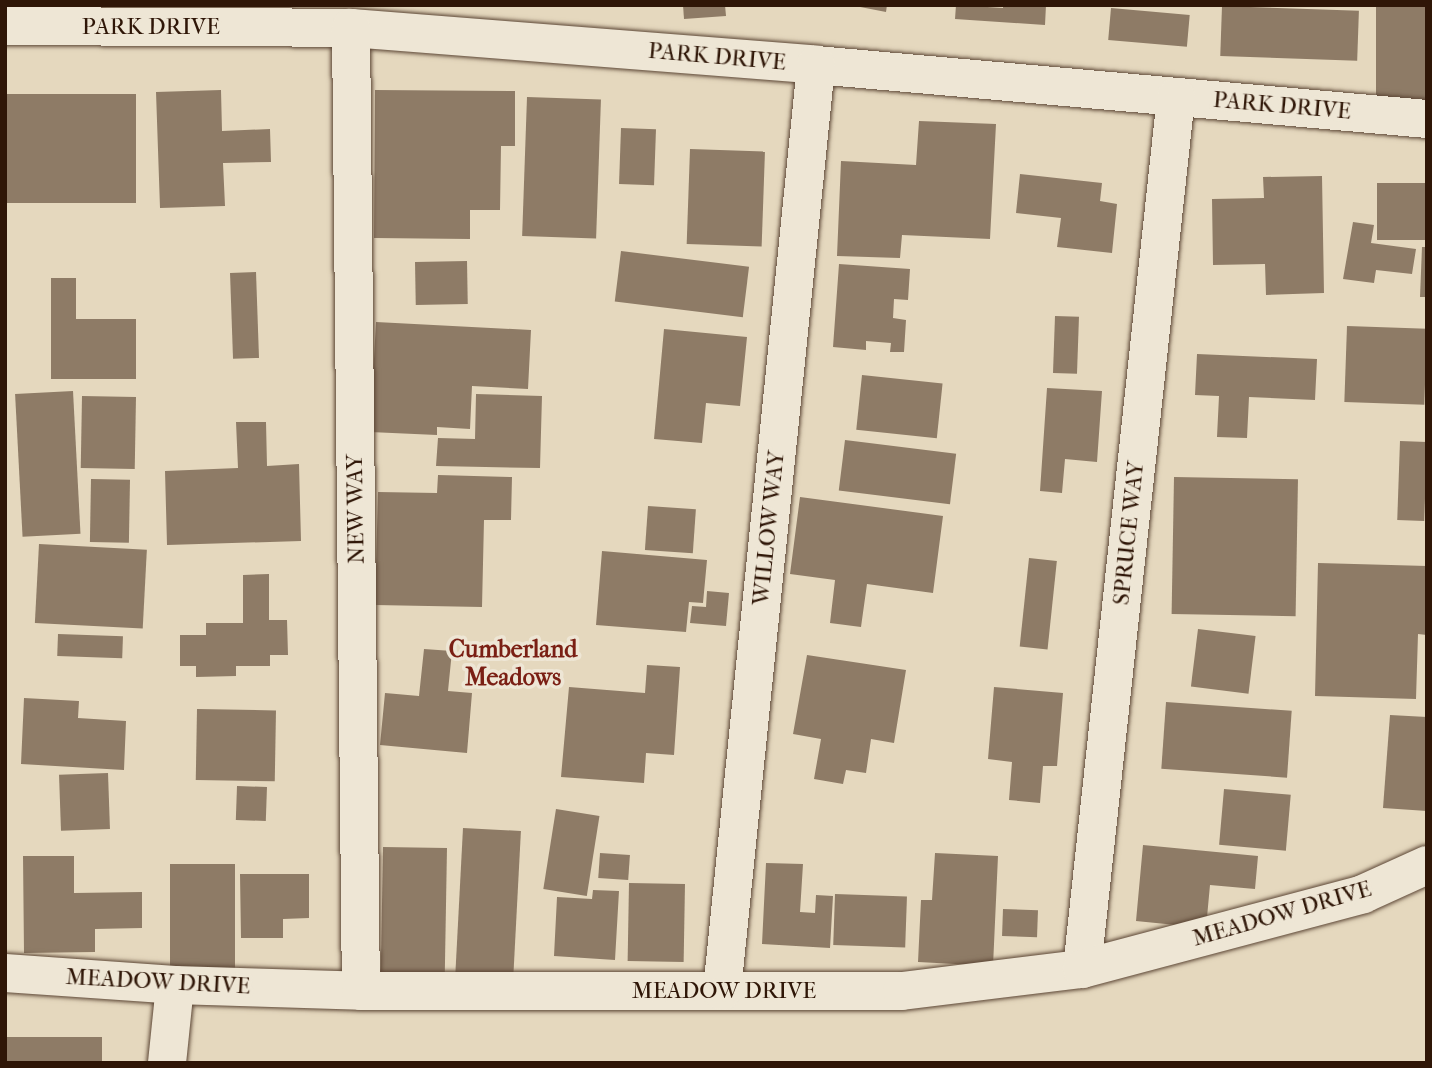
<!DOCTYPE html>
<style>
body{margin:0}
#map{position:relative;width:1432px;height:1068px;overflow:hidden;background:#e5d8be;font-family:"IM FELL French Canon",serif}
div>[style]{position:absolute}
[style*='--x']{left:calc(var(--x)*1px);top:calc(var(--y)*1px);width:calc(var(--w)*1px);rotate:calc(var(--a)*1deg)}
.building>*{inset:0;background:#8e7b66;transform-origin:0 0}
.roads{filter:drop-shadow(0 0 2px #5c4635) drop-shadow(0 0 2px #5c4635)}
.street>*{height:38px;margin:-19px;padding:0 19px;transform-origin:19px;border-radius:19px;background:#eee6d5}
span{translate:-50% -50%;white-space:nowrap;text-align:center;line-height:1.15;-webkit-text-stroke:7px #eee6d5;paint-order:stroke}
.street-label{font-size:23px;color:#2f1607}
.neighbourhood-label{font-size:24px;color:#7a1f14;font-weight:700}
.frame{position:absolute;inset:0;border:7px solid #2f1607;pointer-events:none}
</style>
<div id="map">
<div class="building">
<div style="clip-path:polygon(683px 5px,725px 5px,726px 16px,684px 19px)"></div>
<div style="clip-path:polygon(850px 5px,887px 5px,886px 12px)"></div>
<div style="clip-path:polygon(956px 5px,1003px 8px,1003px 5px,1046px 5px,1045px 25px,955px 19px)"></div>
<div style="left:1376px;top:5px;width:51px;height:102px"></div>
<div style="left:1222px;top:6px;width:137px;height:50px;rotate:2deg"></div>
<div style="left:1111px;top:8px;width:79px;height:32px;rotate:5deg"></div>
<div style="clip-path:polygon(221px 90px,222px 131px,270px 129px,271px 162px,223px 163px,225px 206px,160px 208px,156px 92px)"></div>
<div style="clip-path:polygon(375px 90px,515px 91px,515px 146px,501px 146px,500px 210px,470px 210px,470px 239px,374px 238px)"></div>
<div style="left:7px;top:94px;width:129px;height:109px"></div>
<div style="left:527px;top:97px;width:74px;height:139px;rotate:2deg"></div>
<div style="clip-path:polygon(919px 121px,996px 124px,990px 239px,902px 235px,900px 258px,837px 256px,841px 161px,916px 165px)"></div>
<div style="left:621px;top:128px;width:35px;height:56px;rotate:2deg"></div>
<div style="left:690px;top:149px;width:75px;height:95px;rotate:2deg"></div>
<div style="clip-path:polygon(1020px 174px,1102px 183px,1100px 201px,1117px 204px,1112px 253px,1057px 247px,1061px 218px,1016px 213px)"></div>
<div style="clip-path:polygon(1322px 176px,1324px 293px,1266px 295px,1265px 264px,1213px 265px,1212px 199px,1264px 198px,1263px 177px)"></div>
<div style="left:1427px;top:183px;width:57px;height:50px;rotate:90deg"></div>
<div style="clip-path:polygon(1353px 222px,1374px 225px,1371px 243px,1416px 249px,1412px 274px,1376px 270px,1374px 283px,1343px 279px)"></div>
<div style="clip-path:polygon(1422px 247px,1427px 247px,1427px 297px,1420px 297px)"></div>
<div style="left:621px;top:251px;width:129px;height:51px;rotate:7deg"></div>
<div style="left:467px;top:261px;width:43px;height:52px;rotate:89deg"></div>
<div style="clip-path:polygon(839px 264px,910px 269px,908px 300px,894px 299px,893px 318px,906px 320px,904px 352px,890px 352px,891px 343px,866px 341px,866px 350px,833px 347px)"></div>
<div style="left:256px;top:272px;width:86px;height:26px;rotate:88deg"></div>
<div style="clip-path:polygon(51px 278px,76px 278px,76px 319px,136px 319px,136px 379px,51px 379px)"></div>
<div style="left:1055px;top:316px;width:24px;height:57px;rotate:2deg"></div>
<div style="clip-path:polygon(376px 322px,531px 330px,528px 389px,472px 386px,470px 429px,437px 427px,437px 435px,370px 432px)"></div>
<div style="left:1347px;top:326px;width:80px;height:76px;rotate:2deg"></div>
<div style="clip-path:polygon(664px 329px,747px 337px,740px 406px,706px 403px,702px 443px,654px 439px)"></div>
<div style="clip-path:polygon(1197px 354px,1317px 359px,1315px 400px,1249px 397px,1247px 438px,1217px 437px,1219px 396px,1195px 395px)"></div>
<div style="left:862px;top:375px;width:81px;height:55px;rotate:6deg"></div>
<div style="clip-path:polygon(1047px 388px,1102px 391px,1097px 462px,1065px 459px,1062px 493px,1040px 491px)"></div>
<div style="left:73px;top:391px;width:143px;height:58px;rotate:87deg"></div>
<div style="clip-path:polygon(476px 394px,542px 396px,540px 468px,436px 466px,438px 438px,475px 439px)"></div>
<div style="left:82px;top:396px;width:54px;height:72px;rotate:1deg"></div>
<div style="clip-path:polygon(236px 422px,266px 422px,267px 466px,299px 464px,301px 541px,167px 545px,165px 471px,238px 468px)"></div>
<div style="left:845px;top:440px;width:112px;height:51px;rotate:7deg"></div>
<div style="left:1400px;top:441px;width:27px;height:79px;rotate:2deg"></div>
<div style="clip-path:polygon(438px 475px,512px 477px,511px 520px,484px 520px,482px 607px,375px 605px,378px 492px,437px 493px)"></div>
<div style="left:1174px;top:477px;width:124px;height:137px;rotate:1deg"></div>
<div style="left:91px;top:479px;width:39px;height:63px;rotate:1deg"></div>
<div style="clip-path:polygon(800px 497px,943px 516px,933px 593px,867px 584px,861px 627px,830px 623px,835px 580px,790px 574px)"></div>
<div style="left:648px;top:506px;width:48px;height:44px;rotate:4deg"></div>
<div style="left:39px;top:544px;width:108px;height:79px;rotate:3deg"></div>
<div style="clip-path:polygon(602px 551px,707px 560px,703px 603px,689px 602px,686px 632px,596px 625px)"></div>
<div style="left:1029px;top:558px;width:28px;height:89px;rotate:6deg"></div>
<div style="clip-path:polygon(1318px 563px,1427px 566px,1427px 635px,1418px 634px,1416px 699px,1315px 696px)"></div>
<div style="clip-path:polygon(269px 574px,269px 620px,287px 620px,288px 655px,270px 655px,270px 666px,236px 666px,236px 676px,196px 677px,196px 666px,180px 666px,180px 635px,206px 635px,206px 623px,243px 623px,243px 575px)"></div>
<div style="clip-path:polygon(707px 591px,729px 593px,726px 626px,690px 623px,692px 606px,706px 607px)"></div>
<div style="left:1198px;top:629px;width:58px;height:58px;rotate:7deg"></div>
<div style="left:58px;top:634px;width:65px;height:22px;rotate:2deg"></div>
<div style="clip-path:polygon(424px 649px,452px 651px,448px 691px,472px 693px,467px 753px,380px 745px,385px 693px,419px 696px)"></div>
<div style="clip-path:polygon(807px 655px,906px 670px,894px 743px,871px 739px,866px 773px,846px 770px,843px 784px,814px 779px,821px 739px,793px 734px)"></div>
<div style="clip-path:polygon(647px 665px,680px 667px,674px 755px,646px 753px,644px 783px,561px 777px,569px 687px,645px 693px)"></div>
<div style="clip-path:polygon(994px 687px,1063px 693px,1057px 766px,1043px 766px,1040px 803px,1009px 800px,1012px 762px,988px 759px)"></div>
<div style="clip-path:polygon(24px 698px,79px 701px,78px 718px,126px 721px,124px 770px,21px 764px)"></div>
<div style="left:1166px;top:702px;width:126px;height:67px;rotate:4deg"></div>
<div style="left:197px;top:709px;width:79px;height:71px;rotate:1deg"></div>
<div style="clip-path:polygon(1390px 715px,1427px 717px,1427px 811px,1383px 808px)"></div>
<div style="left:108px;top:773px;width:56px;height:49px;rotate:88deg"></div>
<div style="left:237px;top:786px;width:30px;height:34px;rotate:2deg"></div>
<div style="left:1224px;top:789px;width:67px;height:56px;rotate:5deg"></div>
<div style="left:556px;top:809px;width:44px;height:81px;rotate:9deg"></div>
<div style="left:463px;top:828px;width:58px;height:152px;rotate:3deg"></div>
<div style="clip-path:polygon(1143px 845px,1258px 856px,1255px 889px,1210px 885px,1206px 928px,1136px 921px)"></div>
<div style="left:383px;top:847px;width:64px;height:131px;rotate:1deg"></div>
<div style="left:600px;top:853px;width:30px;height:25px;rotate:4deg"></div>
<div style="clip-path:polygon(935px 853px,998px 856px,993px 966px,918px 962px,921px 900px,932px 900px)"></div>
<div style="clip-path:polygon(23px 856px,74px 856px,74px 893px,142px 892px,142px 928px,95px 929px,95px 952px,24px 953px)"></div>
<div style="clip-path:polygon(766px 863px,803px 864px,800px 912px,815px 913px,816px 895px,833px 896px,830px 948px,762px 944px)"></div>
<div style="left:170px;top:864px;width:65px;height:107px"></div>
<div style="clip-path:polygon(240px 874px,309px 874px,309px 918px,283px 919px,283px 938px,241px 938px)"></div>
<div style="left:629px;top:883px;width:56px;height:78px;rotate:1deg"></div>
<div style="clip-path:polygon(593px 890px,619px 891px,615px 960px,554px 956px,557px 897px,592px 899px)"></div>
<div style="left:835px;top:894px;width:72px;height:51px;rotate:2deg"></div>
<div style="left:1003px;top:909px;width:35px;height:27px;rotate:2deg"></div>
<div style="left:102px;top:1037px;width:26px;height:97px;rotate:90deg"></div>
</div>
<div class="roads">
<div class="street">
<div style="--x:5;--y:26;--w:346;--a:0.3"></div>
<div style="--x:351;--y:28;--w:466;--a:4.5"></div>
<div style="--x:816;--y:65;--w:613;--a:5.05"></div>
<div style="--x:351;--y:28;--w:963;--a:89.41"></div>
<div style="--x:1082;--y:969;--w:877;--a:-83.85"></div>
<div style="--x:5;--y:973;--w:170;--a:4"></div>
<div style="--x:175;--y:985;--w:186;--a:1.8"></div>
<div style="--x:361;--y:991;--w:541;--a:0"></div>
<div style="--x:902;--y:991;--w:181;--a:-7"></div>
<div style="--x:1082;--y:969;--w:291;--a:-14.9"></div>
<div style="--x:1363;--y:894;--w:70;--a:-24.4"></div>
<div style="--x:722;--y:991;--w:931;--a:-84.2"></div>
<div style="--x:167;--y:1063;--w:78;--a:-84.1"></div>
</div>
</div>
<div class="street-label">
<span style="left:151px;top:27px">PARK DRIVE</span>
<span style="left:717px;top:57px;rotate:5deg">PARK DRIVE</span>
<span style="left:1282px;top:106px;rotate:5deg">PARK DRIVE</span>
<span style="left:356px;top:509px;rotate:-91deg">NEW WAY</span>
<span style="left:769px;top:528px;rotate:-84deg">WILLOW WAY</span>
<span style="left:1129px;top:533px;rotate:-84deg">SPRUCE WAY</span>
<span style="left:1282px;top:914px;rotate:-16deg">MEADOW DRIVE</span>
<span style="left:158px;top:982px;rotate:3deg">MEADOW DRIVE</span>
<span style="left:724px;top:991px">MEADOW DRIVE</span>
</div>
<div class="neighbourhood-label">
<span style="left:513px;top:664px">Cumberland<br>Meadows</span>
</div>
<div class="frame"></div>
</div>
